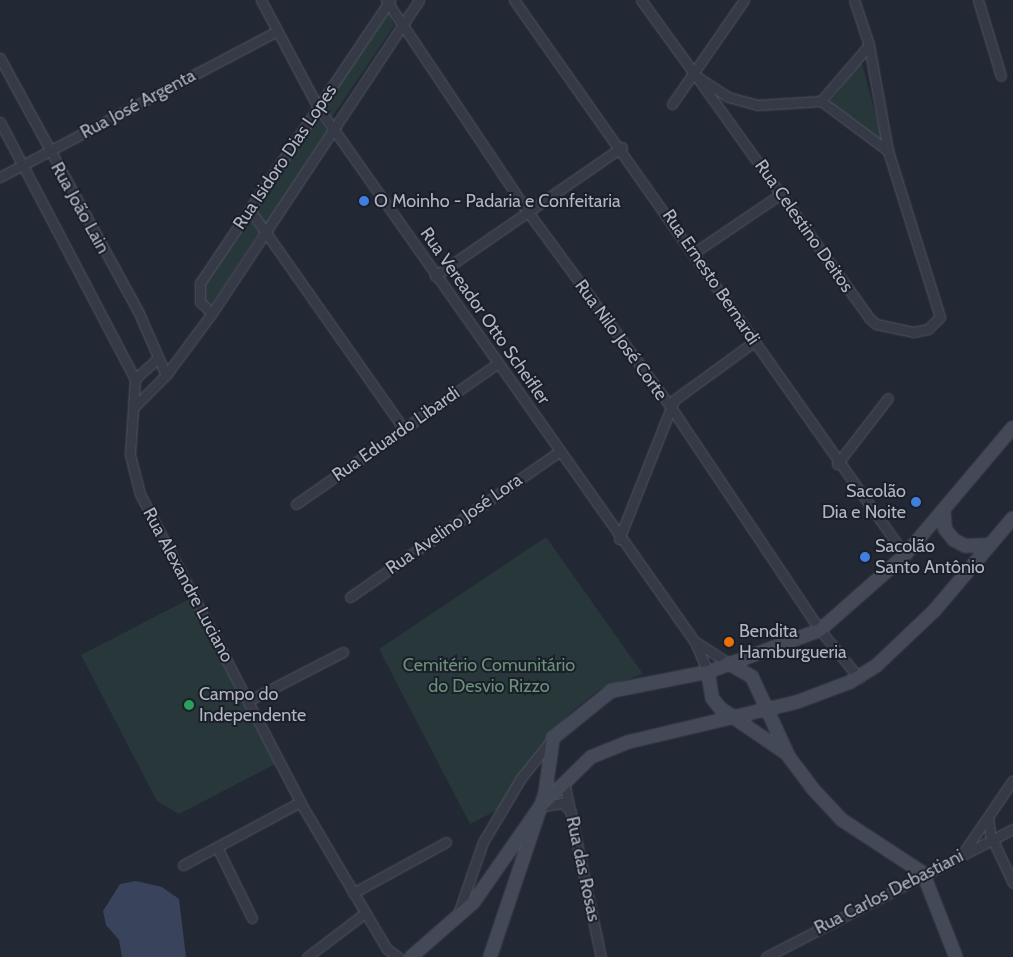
<!DOCTYPE html>
<meta charset="utf-8">
<style>
body{margin:0}
#map{position:relative;width:1013px;height:957px;overflow:hidden;background:#232835;font-family:Cabin,sans-serif}
div>[style]{position:absolute}
[style*='--x']{left:calc(var(--x)*1px);top:calc(var(--y)*1px);width:calc(var(--w)*1px);rotate:calc(var(--a)*1deg)}
.green>*{inset:0;background:#28373a}
.water>*{inset:0;background:#39435c}
.roads{filter:drop-shadow(0 0 1px #505560) drop-shadow(0 0 1px #505560)}
.street>*{height:9px;margin:-4.5px;padding:0 4.5px;transform-origin:4.5px;border-radius:4.5px;background:#363a46}
.secondary>*{height:12px;margin:-6px;padding:0 6px;transform-origin:6px;border-radius:6px;background:#444958}
.dots>*{width:14px;height:14px;translate:-50% -50%;box-sizing:border-box;border:2px solid #1b1f2a;border-radius:50%}
span{translate:-50% -50%;white-space:nowrap;text-align:center;line-height:1.15;-webkit-text-stroke:4px #1b1f2a;paint-order:stroke}
.street-label{font-size:18px;color:#b0b5c2}
.poi-label{font-size:18px;color:#b0b5c2}
.left{translate:0 -50%;text-align:left}
.right{translate:-100% -50%;text-align:right}
.park-label{font-size:18px;color:#6b9078}
</style>
<div id="map">
<div class="green">
<div style="clip-path:polygon(389px 12px,394px 26px,332px 117px,322px 108px)"></div>
<div style="clip-path:polygon(861px 60px,883px 143px,830px 103px)"></div>
<div style="clip-path:polygon(316px 114px,327px 131px,266px 225px,253px 209px)"></div>
<div style="clip-path:polygon(248px 217px,259px 232px,212px 304px,204px 302px,202px 283px)"></div>
<div style="clip-path:polygon(546px 537px,643px 674px,600px 689px,568px 715px,497px 810px,470px 824px,379px 649px)"></div>
<div style="clip-path:polygon(189px 599px,275px 764px,179px 814px,157px 801px,81px 655px)"></div>
</div>
<div class="water">
<div style="clip-path:polygon(136px 881px,162px 887px,179px 899px,186px 957px,122px 957px,119px 940px,106px 925px,103px 911px,120px 884px)"></div>
</div>
<div class="roads">
<div class="street">
<div style="--x:261;--y:0;--w:121;--a:62"></div>
<div style="--x:318;--y:107;--w:654;--a:54.83"></div>
<div style="--x:695;--y:642;--w:33;--a:67"></div>
<div style="--x:386;--y:0;--w:255;--a:56.2"></div>
<div style="--x:528;--y:212;--w:244;--a:53.8"></div>
<div style="--x:672;--y:409;--w:266;--a:56.2"></div>
<div style="--x:820;--y:630;--w:62;--a:50.9"></div>
<div style="--x:514;--y:0;--w:679;--a:54.84"></div>
<div style="--x:641;--y:0;--w:94;--a:54.1"></div>
<div style="--x:696;--y:76;--w:38;--a:33"></div>
<div style="--x:728;--y:97;--w:30;--a:15"></div>
<div style="--x:757;--y:105;--w:64;--a:-3.6"></div>
<div style="--x:821;--y:101;--w:84;--a:36.7"></div>
<div style="--x:978;--y:0;--w:79;--a:73.2"></div>
<div style="--x:0;--y:58;--w:288;--a:61.4"></div>
<div style="--x:138;--y:311;--w:70;--a:66.4"></div>
<div style="--x:166;--y:375;--w:77;--a:-53.4"></div>
<div style="--x:212;--y:313;--w:375;--a:-56.5"></div>
<div style="--x:696;--y:76;--w:297;--a:54.4"></div>
<div style="--x:869;--y:318;--w:9;--a:41"></div>
<div style="--x:876;--y:324;--w:38;--a:12"></div>
<div style="--x:913;--y:332;--w:15;--a:-11"></div>
<div style="--x:928;--y:329;--w:17;--a:-45"></div>
<div style="--x:940;--y:317;--w:174;--a:-107.4"></div>
<div style="--x:888;--y:151;--w:108;--a:-100.2"></div>
<div style="--x:869;--y:45;--w:47;--a:-108.4"></div>
<div style="--x:821;--y:101;--w:74;--a:-49.4"></div>
<div style="--x:672;--y:104;--w:126;--a:-55.3"></div>
<div style="--x:0;--y:122;--w:290;--a:62.3"></div>
<div style="--x:0;--y:177;--w:313;--a:-27.8"></div>
<div style="--x:250;--y:210;--w:268;--a:54.9"></div>
<div style="--x:695;--y:252;--w:105;--a:-34.1"></div>
<div style="--x:435;--y:276;--w:227;--a:-34.6"></div>
<div style="--x:212;--y:313;--w:16;--a:-137"></div>
<div style="--x:200;--y:302;--w:19;--a:-90"></div>
<div style="--x:200;--y:283;--w:341;--a:-56.1"></div>
<div style="--x:157;--y:359;--w:30;--a:138"></div>
<div style="--x:135;--y:379;--w:76;--a:93.8"></div>
<div style="--x:130;--y:455;--w:40;--a:75.6"></div>
<div style="--x:140;--y:494;--w:347;--a:62.5"></div>
<div style="--x:300;--y:802;--w:171;--a:59.4"></div>
<div style="--x:387;--y:949;--w:14;--a:36"></div>
<div style="--x:134;--y:407;--w:45;--a:-45"></div>
<div style="--x:837;--y:464;--w:83;--a:-52.3"></div>
<div style="--x:296;--y:504;--w:245;--a:-34.9"></div>
<div style="--x:619;--y:539;--w:149;--a:-68.4"></div>
<div style="--x:674;--y:400;--w:100;--a:-36.1"></div>
<div style="--x:350;--y:597;--w:254;--a:-34.8"></div>
<div style="--x:696;--y:642;--w:38;--a:33"></div>
<div style="--x:248;--y:701;--w:107;--a:-27.3"></div>
<div style="--x:564;--y:782;--w:179;--a:78.1"></div>
<div style="--x:543;--y:806;--w:19;--a:-9"></div>
<div style="--x:562;--y:803;--w:12;--a:42"></div>
<div style="--x:988;--y:817;--w:17;--a:83"></div>
<div style="--x:990;--y:834;--w:54;--a:64.9"></div>
<div style="--x:217;--y:847;--w:79;--a:63.8"></div>
<div style="--x:963;--y:853;--w:88;--a:-55.6"></div>
<div style="--x:183;--y:865;--w:133;--a:-28.3"></div>
<div style="--x:353;--y:893;--w:106;--a:-28.7"></div>
<div style="--x:458;--y:914;--w:76;--a:-70.9"></div>
<div style="--x:483;--y:842;--w:74;--a:-59.3"></div>
<div style="--x:521;--y:778;--w:51;--a:-51.3"></div>
<div style="--x:307;--y:957;--w:73;--a:-37.2"></div>
<div style="--x:766;--y:957;--w:278;--a:-27.4"></div>
</div>
<div class="secondary">
<div style="--x:944;--y:514;--w:15;--a:86"></div>
<div style="--x:945;--y:529;--w:14;--a:51"></div>
<div style="--x:954;--y:540;--w:13;--a:27"></div>
<div style="--x:966;--y:546;--w:22;--a:-3"></div>
<div style="--x:728;--y:663;--w:28;--a:30"></div>
<div style="--x:752;--y:677;--w:88;--a:65.2"></div>
<div style="--x:789;--y:757;--w:39;--a:53"></div>
<div style="--x:812;--y:788;--w:44;--a:46.8"></div>
<div style="--x:842;--y:820;--w:97;--a:33.2"></div>
<div style="--x:923;--y:873;--w:90;--a:68.6"></div>
<div style="--x:708;--y:672;--w:26;--a:81"></div>
<div style="--x:712;--y:698;--w:13;--a:51"></div>
<div style="--x:720;--y:708;--w:78;--a:34.5"></div>
<div style="--x:411;--y:957;--w:82;--a:-41.1"></div>
<div style="--x:473;--y:903;--w:117;--a:-55.1"></div>
<div style="--x:540;--y:807;--w:71;--a:-44.4"></div>
<div style="--x:591;--y:757;--w:40;--a:-22"></div>
<div style="--x:628;--y:742;--w:174;--a:-13.3"></div>
<div style="--x:797;--y:702;--w:57;--a:-20.7"></div>
<div style="--x:850;--y:682;--w:32;--a:-32"></div>
<div style="--x:877;--y:665;--w:79;--a:-43.5"></div>
<div style="--x:934;--y:611;--w:122;--a:-49.7"></div>
<div style="--x:490;--y:957;--w:172;--a:-71.4"></div>
<div style="--x:545;--y:794;--w:57;--a:-81.9"></div>
<div style="--x:553;--y:738;--w:75;--a:-39"></div>
<div style="--x:611;--y:691;--w:99;--a:-11.1"></div>
<div style="--x:708;--y:672;--w:120;--a:-20.6"></div>
<div style="--x:820;--y:630;--w:113;--a:-41.4"></div>
<div style="--x:905;--y:555;--w:167;--a:-49.8"></div>
</div>
</div>
<div class="dots">
<div style="left:364px;top:201px;background:#3f7fe0"></div>
<div style="left:916px;top:502px;background:#3f7fe0"></div>
<div style="left:865px;top:557px;background:#3f7fe0"></div>
<div style="left:729px;top:642px;background:#e8710a"></div>
<div style="left:189px;top:705px;background:#2e9e5b"></div>
</div>
<div class="street-label">
<span style="left:138px;top:104px;rotate:-28deg">Rua José Argenta</span>
<span style="left:285px;top:157px;rotate:-56deg">Rua Isidoro Dias Lopes</span>
<span style="left:80px;top:208px;rotate:61deg">Rua João Lain</span>
<span style="left:804px;top:226px;rotate:55deg">Rua Celestino Deitos</span>
<span style="left:711px;top:277px;rotate:56deg">Rua Ernesto Bernardi</span>
<span style="left:485px;top:316px;rotate:55deg">Rua Vereador Otto Scheifler</span>
<span style="left:621px;top:340px;rotate:54deg">Rua Nilo José Corte</span>
<span style="left:396px;top:434px;rotate:-35deg">Rua Eduardo Libardi</span>
<span style="left:454px;top:524px;rotate:-35deg">Rua Avelino José Lora</span>
<span style="left:188px;top:585px;rotate:62deg">Rua Alexandre Luciano</span>
<span style="left:583px;top:869px;rotate:78deg">Rua das Rosas</span>
<span style="left:889px;top:892px;rotate:-27deg">Rua Carlos Debastiani</span>
</div>
<div class="poi-label">
<span class="left" style="left:374px;top:201px">O Moinho - Padaria e Confeitaria</span>
<span class="right" style="left:906px;top:502px">Sacolão<br>Dia e Noite</span>
<span class="left" style="left:875px;top:557px">Sacolão<br>Santo Antônio</span>
<span class="left" style="left:739px;top:642px">Bendita<br>Hamburgueria</span>
<span class="left" style="left:199px;top:705px">Campo do<br>Independente</span>
</div>
<div class="park-label">
<span style="left:489px;top:676px">Cemitério Comunitário<br>do Desvio Rizzo</span>
</div>
</div>
